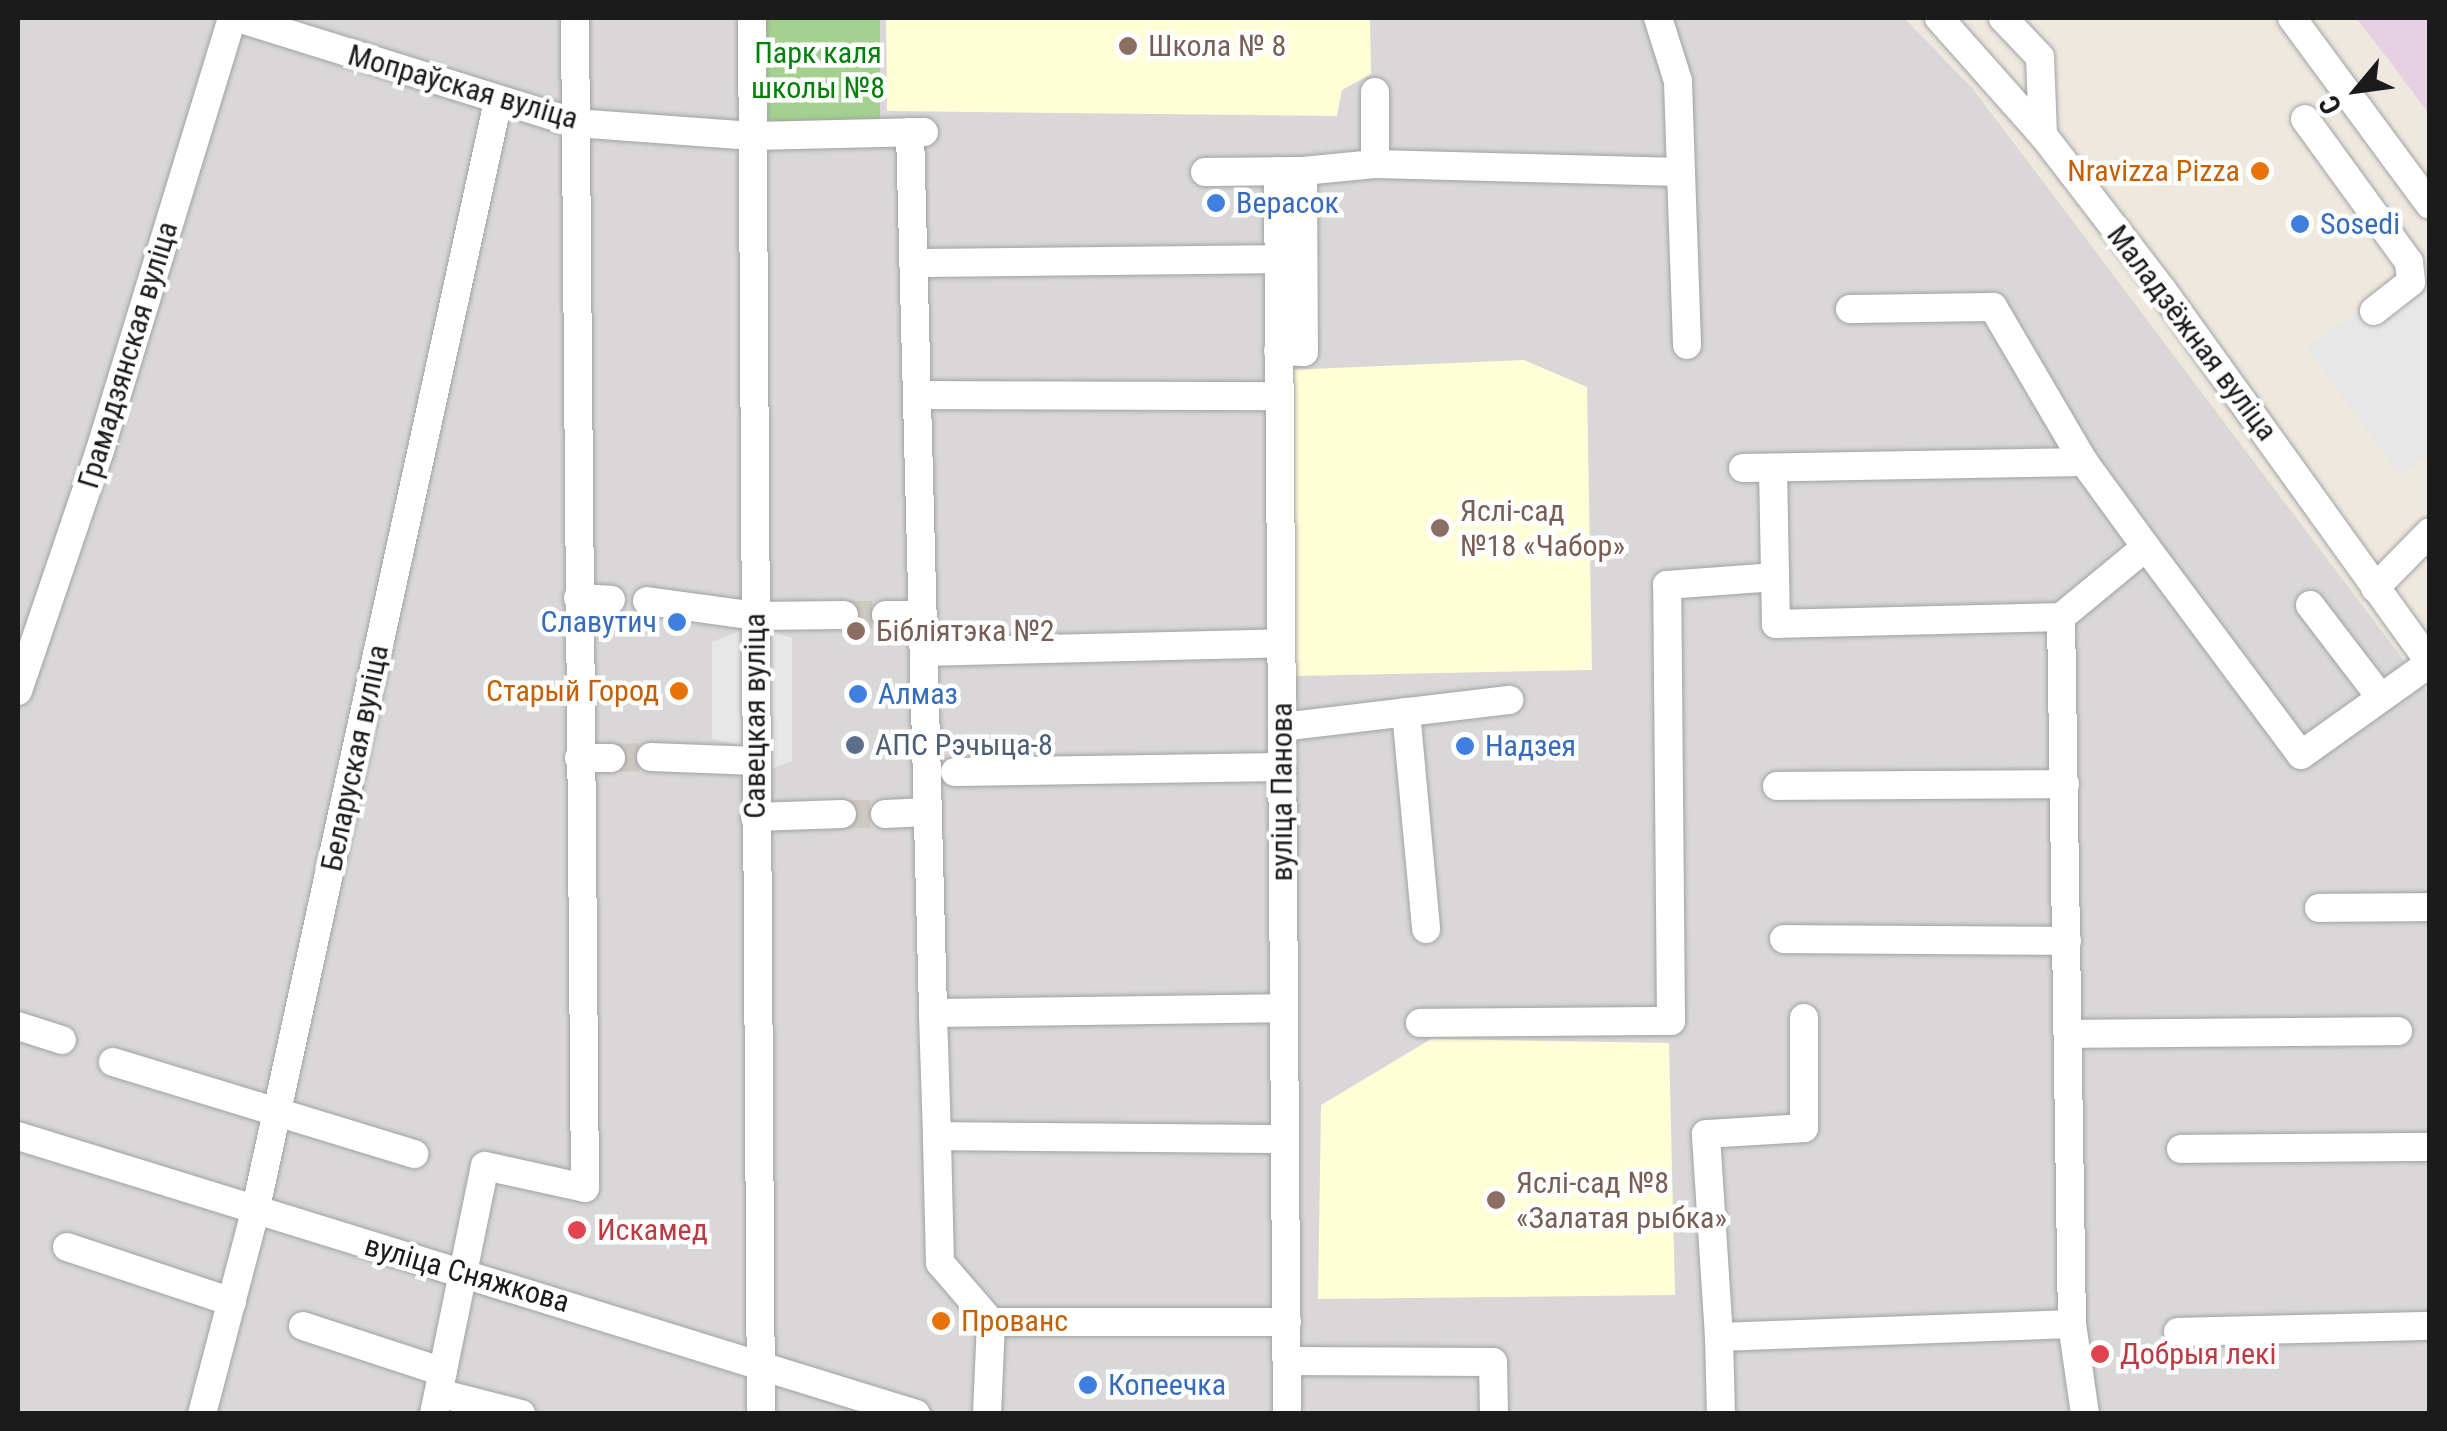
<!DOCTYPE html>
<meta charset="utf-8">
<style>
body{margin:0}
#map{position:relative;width:2447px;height:1431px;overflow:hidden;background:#eee8df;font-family:"Roboto Condensed",sans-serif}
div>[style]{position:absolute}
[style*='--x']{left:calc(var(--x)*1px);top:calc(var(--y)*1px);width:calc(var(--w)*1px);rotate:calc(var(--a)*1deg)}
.residential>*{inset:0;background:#d9d7d7}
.industrial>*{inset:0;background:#e7d0e3}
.education>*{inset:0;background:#fffed6}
.forest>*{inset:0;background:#a4d18f;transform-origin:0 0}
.parking>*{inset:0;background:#e7e7e7}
.minor-tunnel>*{height:28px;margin-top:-14px;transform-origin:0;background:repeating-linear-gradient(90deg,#cec9c2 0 28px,transparent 0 42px)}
.roads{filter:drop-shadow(0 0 2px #a2a2a2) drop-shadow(0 0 2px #a2a2a2)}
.minor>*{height:28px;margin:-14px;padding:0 14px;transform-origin:14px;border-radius:14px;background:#fff}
.dots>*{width:28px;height:28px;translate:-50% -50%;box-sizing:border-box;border:5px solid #fff;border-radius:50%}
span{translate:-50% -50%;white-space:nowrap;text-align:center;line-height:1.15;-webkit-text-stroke:9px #fff;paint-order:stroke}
.education-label{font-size:30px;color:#785e54}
.left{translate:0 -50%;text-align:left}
.park-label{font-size:30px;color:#02800a}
.street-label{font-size:30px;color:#1b1b1b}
.food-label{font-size:30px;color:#c56008}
.right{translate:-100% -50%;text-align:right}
.shop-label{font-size:30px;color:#366cbe}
.service-label{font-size:30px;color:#4e5e75}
.health-label{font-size:30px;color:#be3a42}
.frame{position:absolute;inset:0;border:20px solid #1b1b1b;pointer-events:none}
.north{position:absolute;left:2307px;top:40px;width:100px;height:100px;-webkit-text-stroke:8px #fff;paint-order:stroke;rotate:241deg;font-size:28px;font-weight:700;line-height:40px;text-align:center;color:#1b1b1b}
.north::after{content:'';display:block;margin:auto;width:35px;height:45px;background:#1b1b1b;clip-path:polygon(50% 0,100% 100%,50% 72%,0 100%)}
</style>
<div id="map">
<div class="residential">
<div style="clip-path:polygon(18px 18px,1904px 18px,1973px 89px,2429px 694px,2429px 1413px,18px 1413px)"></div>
</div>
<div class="industrial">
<div style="clip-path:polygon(2356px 18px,2429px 18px,2429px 114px,2389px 60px)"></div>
</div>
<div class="education">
<div style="clip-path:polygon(886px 18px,1370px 18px,1371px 74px,1342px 90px,1337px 116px,887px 111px)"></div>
<div style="clip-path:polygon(1524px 360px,1587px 387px,1592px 670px,1294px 676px,1287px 370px)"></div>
<div style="clip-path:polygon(1431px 1039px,1669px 1043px,1675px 1295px,1318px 1299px,1321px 1105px)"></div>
</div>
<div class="forest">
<div style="left:756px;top:18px;width:124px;height:109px"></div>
</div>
<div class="parking">
<div style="clip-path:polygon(2415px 269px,2429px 288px,2429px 455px,2400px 476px,2307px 348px)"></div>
<div style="clip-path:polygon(755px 625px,792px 638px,792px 761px,756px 775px,755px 749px,712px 739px,712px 642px)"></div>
</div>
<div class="minor-tunnel">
<div style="--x:844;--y:615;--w:42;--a:0"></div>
<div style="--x:611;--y:758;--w:40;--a:-1.4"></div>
<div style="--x:842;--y:814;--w:43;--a:0"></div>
</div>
<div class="roads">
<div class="minor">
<div style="--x:238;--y:18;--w:353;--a:17.3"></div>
<div style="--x:575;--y:123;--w:178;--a:4.2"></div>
<div style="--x:753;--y:136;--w:171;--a:-1.3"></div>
<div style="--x:752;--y:18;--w:1396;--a:89.63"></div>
<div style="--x:1939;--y:18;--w:157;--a:48.4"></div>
<div style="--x:2043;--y:135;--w:197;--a:52.4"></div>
<div style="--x:2163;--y:291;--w:457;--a:54.3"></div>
<div style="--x:2003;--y:18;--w:54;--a:46.5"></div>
<div style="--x:2040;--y:57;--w:78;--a:87.8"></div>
<div style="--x:2292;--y:18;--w:232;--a:53.6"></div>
<div style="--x:2305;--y:119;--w:177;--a:54"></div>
<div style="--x:2409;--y:262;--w:20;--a:84"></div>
<div style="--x:2411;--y:282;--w:47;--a:141.9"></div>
<div style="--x:910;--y:132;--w:881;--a:88.5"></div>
<div style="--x:1375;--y:164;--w:72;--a:-90"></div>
<div style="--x:1278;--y:171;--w:1243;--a:89.59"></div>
<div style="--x:1303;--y:171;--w:72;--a:-5.6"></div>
<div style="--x:1375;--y:164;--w:306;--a:1.5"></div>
<div style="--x:1681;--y:172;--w:91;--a:-91.9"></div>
<div style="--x:1678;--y:81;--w:66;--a:-107.6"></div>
<div style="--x:1205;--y:172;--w:98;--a:-0.6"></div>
<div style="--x:1303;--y:171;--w:181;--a:89.7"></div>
<div style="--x:1304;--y:352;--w:26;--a:-178"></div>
<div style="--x:1681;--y:172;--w:173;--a:88"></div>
<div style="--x:914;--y:263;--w:362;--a:-0.6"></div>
<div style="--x:1850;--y:309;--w:143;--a:-0.8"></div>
<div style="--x:1993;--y:307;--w:180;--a:59.6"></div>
<div style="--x:917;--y:395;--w:361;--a:0.2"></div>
<div style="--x:1743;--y:468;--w:341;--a:-1"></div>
<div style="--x:2084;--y:462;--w:105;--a:53.9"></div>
<div style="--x:1773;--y:469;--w:155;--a:88.9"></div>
<div style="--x:1776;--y:624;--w:285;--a:-1.4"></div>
<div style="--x:2375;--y:588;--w:78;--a:-45.5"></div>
<div style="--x:578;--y:598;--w:33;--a:3"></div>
<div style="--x:647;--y:601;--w:109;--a:7.9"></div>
<div style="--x:755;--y:616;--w:89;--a:-0.6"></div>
<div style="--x:2310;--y:605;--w:117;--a:52.6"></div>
<div style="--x:886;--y:615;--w:37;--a:0"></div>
<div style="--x:924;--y:652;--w:357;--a:-1.4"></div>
<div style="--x:18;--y:691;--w:255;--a:-71.2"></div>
<div style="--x:100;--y:450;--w:452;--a:-73"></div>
<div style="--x:1406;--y:712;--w:218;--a:84.7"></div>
<div style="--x:1282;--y:727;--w:229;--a:-6.8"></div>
<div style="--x:651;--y:757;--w:105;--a:2.2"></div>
<div style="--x:579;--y:758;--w:32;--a:0"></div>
<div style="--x:955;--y:772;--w:327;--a:-0.9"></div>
<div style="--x:1777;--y:786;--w:288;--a:-0.4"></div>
<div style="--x:885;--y:814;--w:43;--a:-2.7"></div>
<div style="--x:755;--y:817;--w:87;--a:-2"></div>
<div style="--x:2319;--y:908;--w:111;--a:-0.5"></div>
<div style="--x:1784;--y:939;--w:283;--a:0.4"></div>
<div style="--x:1420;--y:1023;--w:251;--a:-0.5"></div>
<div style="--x:1671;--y:1021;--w:436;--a:-90.5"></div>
<div style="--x:1667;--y:585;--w:108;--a:-4.2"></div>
<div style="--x:18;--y:1026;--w:46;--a:17.7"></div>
<div style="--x:2069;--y:1034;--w:329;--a:-0.5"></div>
<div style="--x:113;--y:1062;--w:315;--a:17"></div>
<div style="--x:18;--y:1136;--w:940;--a:17.2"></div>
<div style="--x:937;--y:1136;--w:123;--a:-91.9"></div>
<div style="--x:933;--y:1013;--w:350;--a:-0.8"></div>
<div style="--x:2181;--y:1149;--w:249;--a:-0.5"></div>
<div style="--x:67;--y:1247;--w:174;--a:18.4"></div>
<div style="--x:991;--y:1322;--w:296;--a:0"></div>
<div style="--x:303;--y:1326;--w:147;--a:18.2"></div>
<div style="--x:2178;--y:1332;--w:252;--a:-1.4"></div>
<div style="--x:1719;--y:1337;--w:203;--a:-93.7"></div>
<div style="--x:1706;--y:1134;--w:98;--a:-3.5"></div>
<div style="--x:1804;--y:1128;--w:110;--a:-90"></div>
<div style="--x:1287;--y:1361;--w:206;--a:0.3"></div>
<div style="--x:1493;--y:1362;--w:52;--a:88.9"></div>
<div style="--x:439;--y:1393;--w:85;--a:14.4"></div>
<div style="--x:202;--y:1414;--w:209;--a:-75.3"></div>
<div style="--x:255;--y:1212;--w:1137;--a:-77.66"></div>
<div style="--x:434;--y:1414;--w:253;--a:-78.4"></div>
<div style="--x:485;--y:1166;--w:102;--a:12.4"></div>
<div style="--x:585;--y:1188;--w:1170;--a:-90.49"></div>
<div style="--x:987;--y:1414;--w:92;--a:-87.5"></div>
<div style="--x:991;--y:1322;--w:78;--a:-130.8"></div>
<div style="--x:940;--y:1263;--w:127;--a:-91.4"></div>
<div style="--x:937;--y:1136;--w:348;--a:0.5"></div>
<div style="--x:1721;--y:1414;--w:77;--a:-91.5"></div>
<div style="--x:1719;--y:1337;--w:353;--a:-2.1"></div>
<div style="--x:2085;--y:1414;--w:91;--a:-98.2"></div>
<div style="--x:2072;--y:1324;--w:707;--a:-90.89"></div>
<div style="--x:2061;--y:617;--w:110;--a:-39.5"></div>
<div style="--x:2146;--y:547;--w:259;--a:53.3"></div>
<div style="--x:2301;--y:755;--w:158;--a:-35.5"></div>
</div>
</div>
<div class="dots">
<div style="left:1128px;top:46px;background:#8d6e63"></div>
<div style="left:2260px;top:171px;background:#e8710a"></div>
<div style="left:1216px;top:203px;background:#3f7fe0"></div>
<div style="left:2300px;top:224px;background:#3f7fe0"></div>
<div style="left:1440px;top:528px;background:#8d6e63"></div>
<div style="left:677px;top:622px;background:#3f7fe0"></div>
<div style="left:856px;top:631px;background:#8d6e63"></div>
<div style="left:679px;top:691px;background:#e8710a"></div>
<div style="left:858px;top:694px;background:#3f7fe0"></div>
<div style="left:855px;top:745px;background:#5c6f8a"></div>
<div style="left:1465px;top:746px;background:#3f7fe0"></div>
<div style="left:1496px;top:1200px;background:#8d6e63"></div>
<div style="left:577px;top:1230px;background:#e0444e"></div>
<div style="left:941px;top:1321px;background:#e8710a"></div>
<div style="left:2100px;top:1354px;background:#e0444e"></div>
<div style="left:1088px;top:1385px;background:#3f7fe0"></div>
</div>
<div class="education-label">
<span class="left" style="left:1148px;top:46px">Школа № 8</span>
<span class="left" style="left:1460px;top:528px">Яслі-сад<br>№18 «Чабор»</span>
<span class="left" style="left:876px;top:631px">Бібліятэка №2</span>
<span class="left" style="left:1516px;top:1200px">Яслі-сад №8<br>«Залатая рыбка»</span>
</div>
<div class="park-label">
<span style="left:818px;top:70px">Парк каля<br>школы №8</span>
</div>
<div class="street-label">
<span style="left:463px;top:87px;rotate:16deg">Мопраўская вуліца</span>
<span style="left:2192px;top:333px;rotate:53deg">Маладзёжная вуліца</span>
<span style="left:128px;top:355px;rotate:-73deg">Грамадзянская вуліца</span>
<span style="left:755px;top:716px;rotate:-90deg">Савецкая вуліца</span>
<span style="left:355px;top:758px;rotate:-78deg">Беларуская вуліца</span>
<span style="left:1282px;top:792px;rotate:-90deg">вуліца Панова</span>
<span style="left:467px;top:1274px;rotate:16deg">вуліца Сняжкова</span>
</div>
<div class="food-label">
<span class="right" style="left:2240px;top:171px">Nravizza Pizza</span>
<span class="right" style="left:659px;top:691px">Старый Город</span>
<span class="left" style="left:961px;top:1321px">Прованс</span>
</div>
<div class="shop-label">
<span class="left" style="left:1236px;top:203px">Верасок</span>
<span class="left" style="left:2320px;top:224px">Sosedi</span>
<span class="right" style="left:657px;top:622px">Славутич</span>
<span class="left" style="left:878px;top:694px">Алмаз</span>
<span class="left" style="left:1485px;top:746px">Надзея</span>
<span class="left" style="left:1108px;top:1385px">Копеечка</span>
</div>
<div class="service-label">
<span class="left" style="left:875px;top:745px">АПС Рэчыца-8</span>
</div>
<div class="health-label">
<span class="left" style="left:597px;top:1230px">Искамед</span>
<span class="left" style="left:2120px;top:1354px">Добрыя лекі</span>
</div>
<div class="frame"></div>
<div class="north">С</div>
</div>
